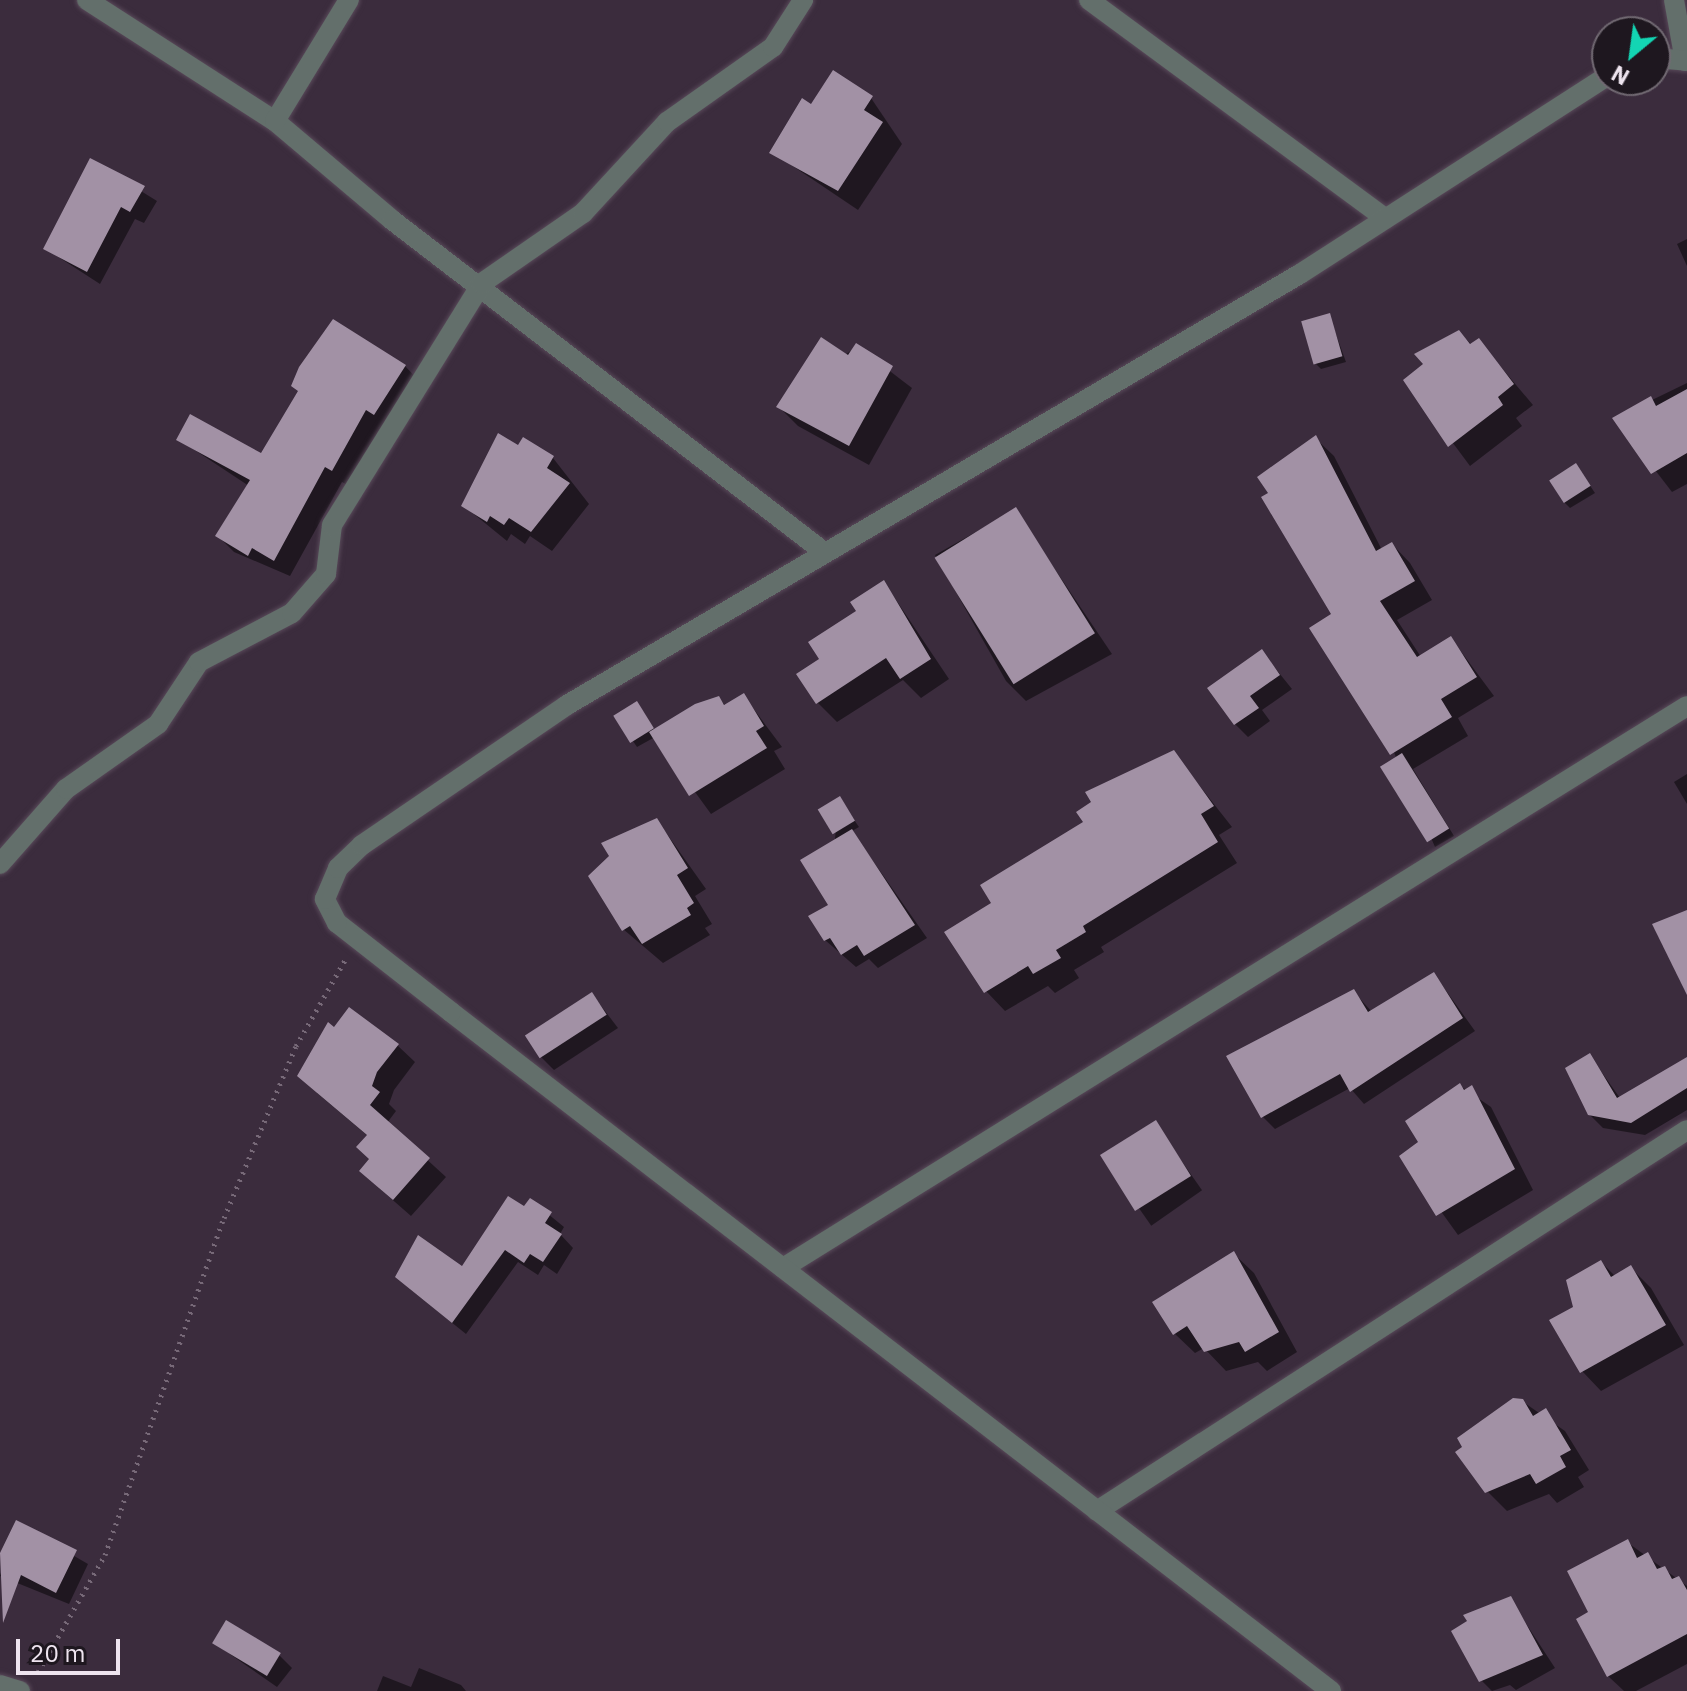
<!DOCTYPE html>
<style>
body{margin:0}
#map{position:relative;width:1687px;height:1691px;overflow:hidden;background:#3b2c3d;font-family:"IBM Plex Sans",sans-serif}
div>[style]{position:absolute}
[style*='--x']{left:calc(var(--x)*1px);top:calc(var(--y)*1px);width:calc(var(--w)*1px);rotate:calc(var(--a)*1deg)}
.shadow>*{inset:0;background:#0007;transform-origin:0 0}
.building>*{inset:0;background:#a291a5;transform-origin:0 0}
.path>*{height:5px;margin-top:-2.5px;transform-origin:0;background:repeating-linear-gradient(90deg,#776978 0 2px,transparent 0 8px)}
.roads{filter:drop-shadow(0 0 2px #584959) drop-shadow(0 0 2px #584959)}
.minor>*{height:20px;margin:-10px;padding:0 10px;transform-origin:10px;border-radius:10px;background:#636f6b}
span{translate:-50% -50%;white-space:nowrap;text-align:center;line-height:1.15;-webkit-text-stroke:8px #1e171f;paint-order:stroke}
.north{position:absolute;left:1591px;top:16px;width:80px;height:80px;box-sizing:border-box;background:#1e171f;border:2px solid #716972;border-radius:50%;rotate:209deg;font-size:22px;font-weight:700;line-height:32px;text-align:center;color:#eee4ef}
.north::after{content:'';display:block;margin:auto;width:28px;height:36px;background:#13d5b3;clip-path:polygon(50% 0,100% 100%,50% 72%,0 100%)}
.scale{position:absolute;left:16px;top:1639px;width:104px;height:36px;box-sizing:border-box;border:4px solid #eee4ef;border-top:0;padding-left:10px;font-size:24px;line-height:28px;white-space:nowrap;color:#eee4ef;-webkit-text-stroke:6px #1e171f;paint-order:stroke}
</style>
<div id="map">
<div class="shadow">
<div style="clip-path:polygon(871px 98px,902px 144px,858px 210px,772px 152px,811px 107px)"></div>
<div style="clip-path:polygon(91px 160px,157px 201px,144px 223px,135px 219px,100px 284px,46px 249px)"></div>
<div style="clip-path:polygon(1687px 239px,1687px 266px,1677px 244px)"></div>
<div style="clip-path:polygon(1329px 315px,1346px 362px,1321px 369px,1315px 363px)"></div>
<div style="clip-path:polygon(1459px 332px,1472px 345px,1479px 341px,1533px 405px,1516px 418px,1522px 426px,1470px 466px,1406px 380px,1426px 365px,1417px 354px)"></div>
<div style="clip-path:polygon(857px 346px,912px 388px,869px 465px,798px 426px,778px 406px)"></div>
<div style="clip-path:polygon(405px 366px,421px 383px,349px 486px,342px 482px,290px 576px,234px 552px,218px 536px,249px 486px,178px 439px,262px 456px)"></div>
<div style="clip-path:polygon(1687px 383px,1687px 484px,1672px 492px,1615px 418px)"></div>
<div style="clip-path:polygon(1315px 438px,1334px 456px,1382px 550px,1392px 544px,1410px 563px,1432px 600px,1397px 620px,1421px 657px,1451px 638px,1494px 696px,1458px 718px,1468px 736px,1413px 769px,1454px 836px,1435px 847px,1334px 614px)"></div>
<div style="clip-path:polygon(518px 448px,553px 458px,589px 504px,552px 551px,530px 536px,525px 544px,511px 534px,507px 541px,464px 506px)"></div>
<div style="clip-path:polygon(1576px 465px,1595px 493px,1570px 508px,1564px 502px)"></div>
<div style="clip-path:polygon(1015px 510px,1112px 654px,1026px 701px,1006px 681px,935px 555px)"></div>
<div style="clip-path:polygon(884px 582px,949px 679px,921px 698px,903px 680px,837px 722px,817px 702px,822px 659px)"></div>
<div style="clip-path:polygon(1262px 652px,1292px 689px,1262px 710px,1270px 721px,1248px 737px,1235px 724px)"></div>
<div style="clip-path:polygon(744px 696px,782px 747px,774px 751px,785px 769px,711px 814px,655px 737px,637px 747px,616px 716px,637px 704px,656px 731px,718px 698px,726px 706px)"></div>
<div style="clip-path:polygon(1173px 752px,1232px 827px,1219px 835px,1237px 863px,1101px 947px,1104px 952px,1074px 970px,1079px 978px,1055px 993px,1048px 986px,1005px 1011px,986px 991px,994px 904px)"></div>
<div style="clip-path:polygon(1687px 774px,1687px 804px,1674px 782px)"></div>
<div style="clip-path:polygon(839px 798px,859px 827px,852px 831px,927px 938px,878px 968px,869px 959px,856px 967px,825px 940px)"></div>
<div style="clip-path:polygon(657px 820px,706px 889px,695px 896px,712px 924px,705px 928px,710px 935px,663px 963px,623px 929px)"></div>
<div style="clip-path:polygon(1434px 974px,1475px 1031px,1364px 1104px,1350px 1088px,1275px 1129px,1262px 1116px,1354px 992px,1372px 1012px)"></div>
<div style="clip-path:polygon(592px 994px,618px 1028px,554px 1070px,541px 1057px)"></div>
<div style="clip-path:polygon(335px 1030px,397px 1045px,415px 1062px,394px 1090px,389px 1104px,396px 1111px,387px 1123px,446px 1177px,411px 1216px,379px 1188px,368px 1136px,317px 1093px)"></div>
<div style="clip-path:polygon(1590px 1056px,1620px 1098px,1687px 1059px,1687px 1110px,1645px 1135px,1603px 1128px,1589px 1114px)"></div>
<div style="clip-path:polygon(1459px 1085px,1491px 1107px,1533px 1190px,1458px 1235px,1401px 1156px,1421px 1143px)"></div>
<div style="left:1155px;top:1123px;width:82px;height:62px;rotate:55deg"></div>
<div style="clip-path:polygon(531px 1200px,564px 1227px,560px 1234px,573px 1248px,557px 1274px,544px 1265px,538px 1275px,518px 1262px,466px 1334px,410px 1289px,462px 1269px)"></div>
<div style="clip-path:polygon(1234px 1254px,1254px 1273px,1297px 1352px,1267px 1371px,1258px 1362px,1226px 1371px,1204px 1348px,1195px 1353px,1175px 1334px)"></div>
<div style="clip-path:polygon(1601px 1262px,1616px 1277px,1631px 1268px,1651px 1288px,1684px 1345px,1601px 1391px,1582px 1371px,1575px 1308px)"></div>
<div style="clip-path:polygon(1522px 1401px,1565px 1431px,1589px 1470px,1578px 1477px,1584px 1487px,1557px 1503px,1549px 1494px,1507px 1511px,1487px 1491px)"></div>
<div style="clip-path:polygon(17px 1523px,88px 1564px,69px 1604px,0 1576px)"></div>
<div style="clip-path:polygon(1627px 1542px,1687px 1586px,1687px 1664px,1636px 1691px,1624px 1691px,1608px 1676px)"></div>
<div style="clip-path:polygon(1510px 1599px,1555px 1668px,1516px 1690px,1510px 1685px,1492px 1691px,1481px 1680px)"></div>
<div style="clip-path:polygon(214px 1643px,279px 1655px,292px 1668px,277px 1687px)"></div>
<div style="clip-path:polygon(419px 1668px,461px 1685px,466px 1691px,377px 1691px,383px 1676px,411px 1687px)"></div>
</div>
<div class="building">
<div style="clip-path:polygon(833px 70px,873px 96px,864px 110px,883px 122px,838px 191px,769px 153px,802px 98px,811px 104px)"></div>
<div style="clip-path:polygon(90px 158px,145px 186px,130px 212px,121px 207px,87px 272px,43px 249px)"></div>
<div style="left:1330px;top:313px;width:45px;height:30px;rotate:74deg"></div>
<div style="clip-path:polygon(333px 319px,406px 365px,374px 415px,366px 410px,332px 471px,325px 467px,274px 561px,252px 548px,248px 556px,215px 536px,250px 480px,176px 440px,190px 414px,261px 453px,298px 391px,291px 386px,299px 367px)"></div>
<div style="clip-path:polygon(1459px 330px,1470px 344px,1479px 338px,1514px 384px,1498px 397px,1503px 405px,1448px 447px,1403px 380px,1423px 364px,1414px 354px)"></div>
<div style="clip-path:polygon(821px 337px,848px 355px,856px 343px,893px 366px,849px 446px,776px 407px)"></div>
<div style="clip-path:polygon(1687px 389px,1687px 453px,1651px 474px,1612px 418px,1651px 396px,1656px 406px)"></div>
<div style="clip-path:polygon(498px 433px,518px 445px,523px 437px,554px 456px,547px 468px,570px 483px,531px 532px,509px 518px,504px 525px,490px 516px,487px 522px,461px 506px)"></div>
<div style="clip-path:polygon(1316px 435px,1376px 551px,1392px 542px,1415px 581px,1380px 601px,1417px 657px,1451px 636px,1477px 677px,1441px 699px,1452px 717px,1390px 755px,1309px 628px,1331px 614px,1261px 497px,1268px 493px,1257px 477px)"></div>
<div style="left:1576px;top:463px;width:27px;height:32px;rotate:57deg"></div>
<div style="left:1016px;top:507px;width:149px;height:96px;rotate:58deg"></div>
<div style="clip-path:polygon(884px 580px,931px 659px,900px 679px,886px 658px,816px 704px,796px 674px,819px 659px,808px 642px,856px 611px,850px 602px)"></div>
<div style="clip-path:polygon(1262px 649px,1280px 675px,1250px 696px,1259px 708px,1234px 725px,1207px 688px)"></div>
<div style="clip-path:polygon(744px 693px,764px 726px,756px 731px,767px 748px,689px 796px,649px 732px,695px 704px,719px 696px,724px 705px)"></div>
<div style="left:637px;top:701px;width:32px;height:28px;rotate:58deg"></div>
<div style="clip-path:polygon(1174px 750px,1214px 806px,1201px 814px,1218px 842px,1083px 926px,1086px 932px,1056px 950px,1061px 958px,1033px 974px,1028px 966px,984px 993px,944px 932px,991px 903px,980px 885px,1083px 822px,1076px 812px,1091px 802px,1085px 792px)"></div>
<div style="left:1402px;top:753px;width:89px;height:26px;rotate:58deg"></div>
<div style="left:840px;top:796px;width:29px;height:26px;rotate:59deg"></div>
<div style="clip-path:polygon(657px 818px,688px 868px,677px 875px,694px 903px,687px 908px,691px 915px,642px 944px,630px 926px,622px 931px,588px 876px,609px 856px,601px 843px)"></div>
<div style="clip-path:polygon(852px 829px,915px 925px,864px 956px,857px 945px,841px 955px,830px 938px,824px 941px,808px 916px,828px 905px,800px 860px)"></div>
<div style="clip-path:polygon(1687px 910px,1687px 995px,1652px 924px)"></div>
<div style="clip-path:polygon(1434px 972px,1463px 1018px,1350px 1092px,1340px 1074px,1261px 1118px,1226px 1056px,1354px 989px,1368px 1012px)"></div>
<div style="left:592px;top:992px;width:27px;height:80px;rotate:57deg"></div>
<div style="clip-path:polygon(349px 1007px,399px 1044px,377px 1072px,372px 1086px,380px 1092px,370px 1105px,430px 1158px,393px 1200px,359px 1171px,369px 1159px,356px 1147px,367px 1135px,297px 1076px,328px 1022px,334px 1027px)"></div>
<div style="clip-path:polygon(1590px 1053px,1617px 1098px,1687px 1057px,1687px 1088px,1631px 1123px,1588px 1115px,1565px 1068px)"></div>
<div style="clip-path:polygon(1460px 1083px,1464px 1090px,1472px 1085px,1515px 1169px,1436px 1216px,1399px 1156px,1418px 1142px,1405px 1121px)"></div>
<div style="left:1156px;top:1120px;width:66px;height:66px;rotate:58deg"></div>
<div style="clip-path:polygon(508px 1196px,524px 1206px,530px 1198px,552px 1212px,545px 1223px,562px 1234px,543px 1262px,530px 1254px,524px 1263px,505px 1250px,452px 1323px,395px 1277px,418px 1235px,462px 1266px)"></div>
<div style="clip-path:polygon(1234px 1251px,1279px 1332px,1245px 1352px,1239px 1342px,1204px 1352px,1187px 1326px,1173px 1335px,1152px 1302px)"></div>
<div style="clip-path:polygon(1601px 1260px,1611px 1277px,1631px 1265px,1666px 1325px,1580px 1373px,1549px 1320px,1573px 1307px,1566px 1280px)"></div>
<div style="clip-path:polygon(1513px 1398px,1523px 1399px,1533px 1416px,1546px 1408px,1571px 1450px,1560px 1456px,1566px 1467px,1536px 1484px,1530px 1474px,1485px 1493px,1455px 1452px,1462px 1447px,1457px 1438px)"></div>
<div style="clip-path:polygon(16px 1520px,77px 1550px,56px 1593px,21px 1575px,3px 1623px,0 1553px)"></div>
<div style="clip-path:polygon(1628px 1539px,1637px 1558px,1648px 1552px,1657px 1569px,1665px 1566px,1672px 1579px,1679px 1576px,1687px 1590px,1687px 1634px,1607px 1677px,1576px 1619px,1588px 1612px,1567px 1571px)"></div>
<div style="clip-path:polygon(1511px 1596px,1543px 1655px,1479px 1682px,1451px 1631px,1467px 1621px,1463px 1615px)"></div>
<div style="left:226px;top:1620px;width:64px;height:27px;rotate:31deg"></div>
</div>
<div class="path">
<div style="--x:38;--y:1672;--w:135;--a:-60.2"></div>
<div style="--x:105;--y:1555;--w:357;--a:-70.6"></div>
<div style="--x:224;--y:1218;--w:186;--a:-67.3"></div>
<div style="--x:296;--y:1046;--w:99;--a:-60.3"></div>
</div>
<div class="roads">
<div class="minor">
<div style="--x:87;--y:0;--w:224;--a:32.8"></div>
<div style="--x:275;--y:121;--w:153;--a:40.2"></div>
<div style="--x:392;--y:220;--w:545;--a:37.54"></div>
<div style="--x:1089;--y:0;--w:368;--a:36.4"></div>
<div style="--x:1674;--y:0;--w:62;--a:79.8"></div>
<div style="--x:1655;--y:58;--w:32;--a:5"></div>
<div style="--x:275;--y:121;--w:142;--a:-58.6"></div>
<div style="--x:0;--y:864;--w:100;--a:-48.7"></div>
<div style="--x:66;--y:789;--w:113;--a:-35.2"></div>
<div style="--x:158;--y:724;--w:74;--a:-56.5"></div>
<div style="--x:199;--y:662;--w:105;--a:-27.8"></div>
<div style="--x:292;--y:613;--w:52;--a:-48.9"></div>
<div style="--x:326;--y:574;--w:49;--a:-83"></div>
<div style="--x:332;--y:525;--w:285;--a:-58.2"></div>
<div style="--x:482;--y:283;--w:123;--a:-34.7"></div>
<div style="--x:583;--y:213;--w:124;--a:-47.3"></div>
<div style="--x:667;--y:122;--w:130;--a:-35.3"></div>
<div style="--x:773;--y:47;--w:56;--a:-57.4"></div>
<div style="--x:783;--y:1268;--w:1064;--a:-31.87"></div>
<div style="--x:1097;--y:1511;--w:702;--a:-32.85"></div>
<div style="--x:0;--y:1685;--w:21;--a:17"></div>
<div style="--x:1331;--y:1691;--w:1112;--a:-142.35"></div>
<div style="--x:451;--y:1012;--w:145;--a:-142"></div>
<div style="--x:337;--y:923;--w:27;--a:-117"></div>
<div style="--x:325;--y:899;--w:34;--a:-67"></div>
<div style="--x:338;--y:868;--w:33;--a:-44"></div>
<div style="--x:362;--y:845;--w:248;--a:-34.3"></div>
<div style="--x:567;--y:705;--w:850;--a:-30.46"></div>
<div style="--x:1300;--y:274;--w:365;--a:-32.8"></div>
</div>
</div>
<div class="north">N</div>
<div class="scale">20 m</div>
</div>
